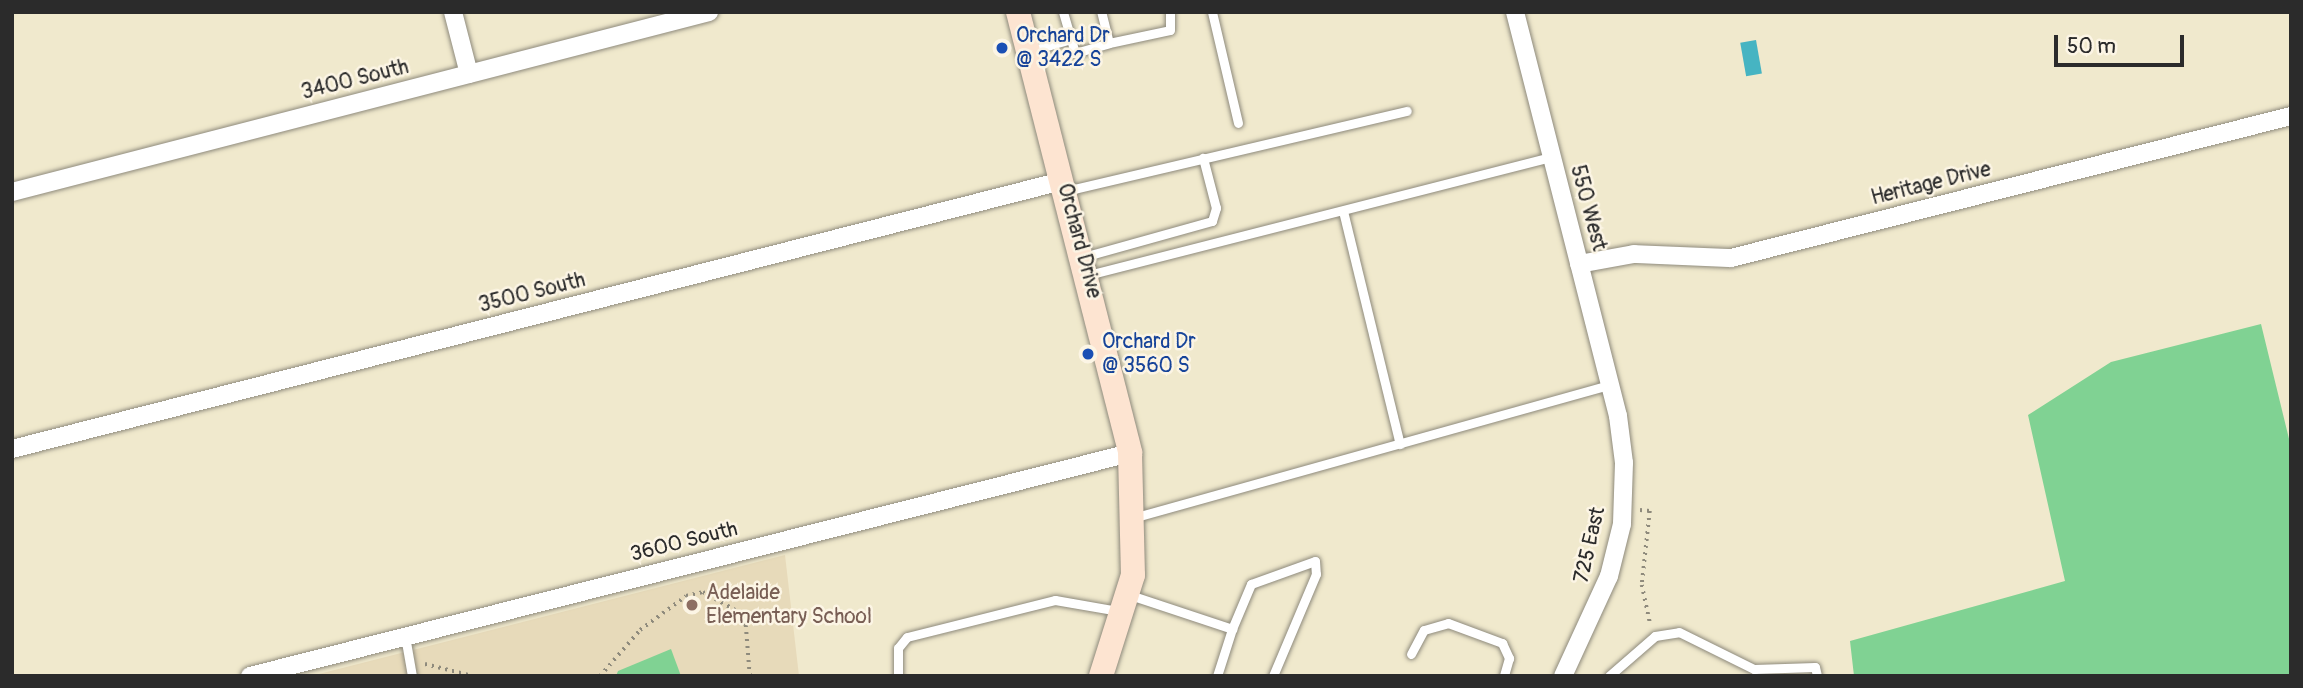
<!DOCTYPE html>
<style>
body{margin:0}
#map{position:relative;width:2303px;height:688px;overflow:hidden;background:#f0e9cd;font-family:Pangolin,sans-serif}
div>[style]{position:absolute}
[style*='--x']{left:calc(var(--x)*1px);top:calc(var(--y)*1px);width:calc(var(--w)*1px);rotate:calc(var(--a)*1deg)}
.built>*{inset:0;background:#e7daba}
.green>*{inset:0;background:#80d293}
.water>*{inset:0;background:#46b4c2;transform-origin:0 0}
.path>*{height:3.5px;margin-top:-1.75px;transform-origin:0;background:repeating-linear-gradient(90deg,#8e8a7c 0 2px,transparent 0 7px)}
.roads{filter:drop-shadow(0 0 2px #8e8a7c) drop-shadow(0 0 2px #8e8a7c)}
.service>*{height:9px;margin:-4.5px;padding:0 4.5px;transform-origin:4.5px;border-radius:4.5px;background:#fff}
.minor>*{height:18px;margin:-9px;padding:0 9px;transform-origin:9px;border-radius:9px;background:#fff}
.secondary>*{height:24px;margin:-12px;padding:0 12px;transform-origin:12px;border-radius:12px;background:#fde4d1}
.dots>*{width:19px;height:19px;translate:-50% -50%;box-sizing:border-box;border:4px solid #fcf5e5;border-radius:50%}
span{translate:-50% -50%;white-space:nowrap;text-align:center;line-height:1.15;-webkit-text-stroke:5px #fcf5e5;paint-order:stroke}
.transit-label{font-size:21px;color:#164399}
.left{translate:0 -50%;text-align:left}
.street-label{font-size:21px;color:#2b2b2b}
.education-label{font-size:21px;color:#785e54}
.frame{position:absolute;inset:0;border:14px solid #2b2b2b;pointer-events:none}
.scale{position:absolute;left:2054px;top:35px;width:130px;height:32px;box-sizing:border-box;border:4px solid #2b2b2b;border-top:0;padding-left:9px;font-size:21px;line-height:24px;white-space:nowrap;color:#2b2b2b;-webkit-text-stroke:5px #fcf5e5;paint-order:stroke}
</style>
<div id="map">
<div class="built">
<div style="clip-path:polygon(785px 555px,799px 676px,311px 676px)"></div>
</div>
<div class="green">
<div style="clip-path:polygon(2261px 324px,2291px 447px,2291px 676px,1854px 676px,1850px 641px,2065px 581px,2028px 415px,2111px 362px)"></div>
<div style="clip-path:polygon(671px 649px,681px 676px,616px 676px,618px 671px)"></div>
</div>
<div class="water">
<div style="left:1756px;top:40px;width:34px;height:16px;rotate:80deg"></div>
</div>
<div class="path">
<div style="--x:1640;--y:510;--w:10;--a:6"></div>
<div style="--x:1650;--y:511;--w:74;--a:96.2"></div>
<div style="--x:1642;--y:585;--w:40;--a:78"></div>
<div style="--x:425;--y:664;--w:49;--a:14"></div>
<div style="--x:600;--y:676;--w:61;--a:-49"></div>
<div style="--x:640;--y:630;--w:57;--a:-36.5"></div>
<div style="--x:686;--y:596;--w:17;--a:-13"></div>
<div style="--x:703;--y:592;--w:39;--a:29"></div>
<div style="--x:737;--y:611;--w:17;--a:57"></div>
<div style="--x:746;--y:625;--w:51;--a:85.5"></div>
</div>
<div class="roads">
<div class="service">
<div style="--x:1063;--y:12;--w:43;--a:73.7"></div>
<div style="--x:1075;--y:53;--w:35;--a:-16"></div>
<div style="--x:1109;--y:43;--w:32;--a:-104"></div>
<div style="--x:1212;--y:12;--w:114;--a:76.8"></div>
<div style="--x:1109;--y:43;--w:62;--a:-12"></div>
<div style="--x:1170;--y:30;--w:18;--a:-90"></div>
<div style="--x:1030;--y:51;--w:43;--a:-16.3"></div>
<div style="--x:1065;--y:191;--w:351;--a:-13.2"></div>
<div style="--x:1343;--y:211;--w:240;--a:76.3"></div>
<div style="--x:1083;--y:257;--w:134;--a:-15.6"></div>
<div style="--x:1212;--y:221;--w:14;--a:-73"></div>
<div style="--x:1216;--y:208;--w:52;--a:-104.6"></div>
<div style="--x:1088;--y:275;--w:478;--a:-14.3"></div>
<div style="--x:1136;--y:517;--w:492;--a:-15.6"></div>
<div style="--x:1130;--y:595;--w:108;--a:18.4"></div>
<div style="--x:1232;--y:629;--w:49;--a:107.7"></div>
<div style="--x:1232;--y:629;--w:49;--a:-67.1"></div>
<div style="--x:1251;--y:584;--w:68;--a:-19.8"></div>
<div style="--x:1315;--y:561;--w:13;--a:86"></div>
<div style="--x:1316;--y:574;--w:111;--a:112.9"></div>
<div style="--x:405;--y:636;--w:41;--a:80.1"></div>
<div style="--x:1411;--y:654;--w:27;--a:-62"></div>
<div style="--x:1424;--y:630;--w:25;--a:-16"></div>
<div style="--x:1448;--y:623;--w:58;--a:20.3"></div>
<div style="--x:1502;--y:643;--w:17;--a:65"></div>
<div style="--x:1509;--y:658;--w:19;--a:106"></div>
<div style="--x:898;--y:676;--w:28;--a:-90"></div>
<div style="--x:898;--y:648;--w:14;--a:-51"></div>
<div style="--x:907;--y:637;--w:153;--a:-14"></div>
<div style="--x:1055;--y:600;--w:65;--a:9.8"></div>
<div style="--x:1609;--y:676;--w:61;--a:-41"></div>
<div style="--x:1655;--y:636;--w:24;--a:-9"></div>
<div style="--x:1679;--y:632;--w:84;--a:26.3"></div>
<div style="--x:1754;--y:669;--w:61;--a:-1.9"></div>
<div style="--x:1815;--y:667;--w:9;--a:77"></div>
</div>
<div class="minor">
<div style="--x:453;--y:12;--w:64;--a:75.5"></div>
<div style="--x:1515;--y:12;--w:417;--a:75.7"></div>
<div style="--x:1618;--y:416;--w:47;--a:82.7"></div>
<div style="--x:1624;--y:463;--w:61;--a:91.9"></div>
<div style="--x:1622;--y:524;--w:54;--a:104"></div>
<div style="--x:1609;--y:576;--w:110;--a:114.7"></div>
<div style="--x:12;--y:192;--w:720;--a:-14.48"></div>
<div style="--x:1579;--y:264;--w:56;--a:-10.3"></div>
<div style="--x:1634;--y:254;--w:97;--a:2.4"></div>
<div style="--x:1731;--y:258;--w:578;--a:-14.23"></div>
<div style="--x:12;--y:449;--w:1084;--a:-14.32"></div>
<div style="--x:250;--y:676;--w:908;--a:-14.22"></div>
</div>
<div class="secondary">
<div style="--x:1018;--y:12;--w:455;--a:75.7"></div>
<div style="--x:1130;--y:453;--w:122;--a:88.6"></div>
<div style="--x:1133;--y:575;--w:106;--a:107.6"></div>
</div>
</div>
<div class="dots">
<div style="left:1002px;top:48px;background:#1a4fb4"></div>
<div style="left:1088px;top:354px;background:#1a4fb4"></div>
<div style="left:692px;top:605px;background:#8d6e63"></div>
</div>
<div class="transit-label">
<span class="left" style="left:1016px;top:48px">Orchard Dr<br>@ 3422 S</span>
<span class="left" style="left:1102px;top:354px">Orchard Dr<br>@ 3560 S</span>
</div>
<div class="street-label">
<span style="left:355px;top:80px;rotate:-14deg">3400 South</span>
<span style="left:1931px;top:184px;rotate:-14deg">Heritage Drive</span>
<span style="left:1588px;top:208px;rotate:75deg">550 West</span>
<span style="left:1079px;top:241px;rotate:75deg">Orchard Drive</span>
<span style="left:532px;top:293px;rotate:-14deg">3500 South</span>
<span style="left:684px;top:542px;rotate:-14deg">3600 South</span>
<span style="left:1590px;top:545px;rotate:-77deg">725 East</span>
</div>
<div class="education-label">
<span class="left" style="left:706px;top:605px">Adelaide<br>Elementary School</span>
</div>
<div class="frame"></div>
<div class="scale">50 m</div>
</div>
